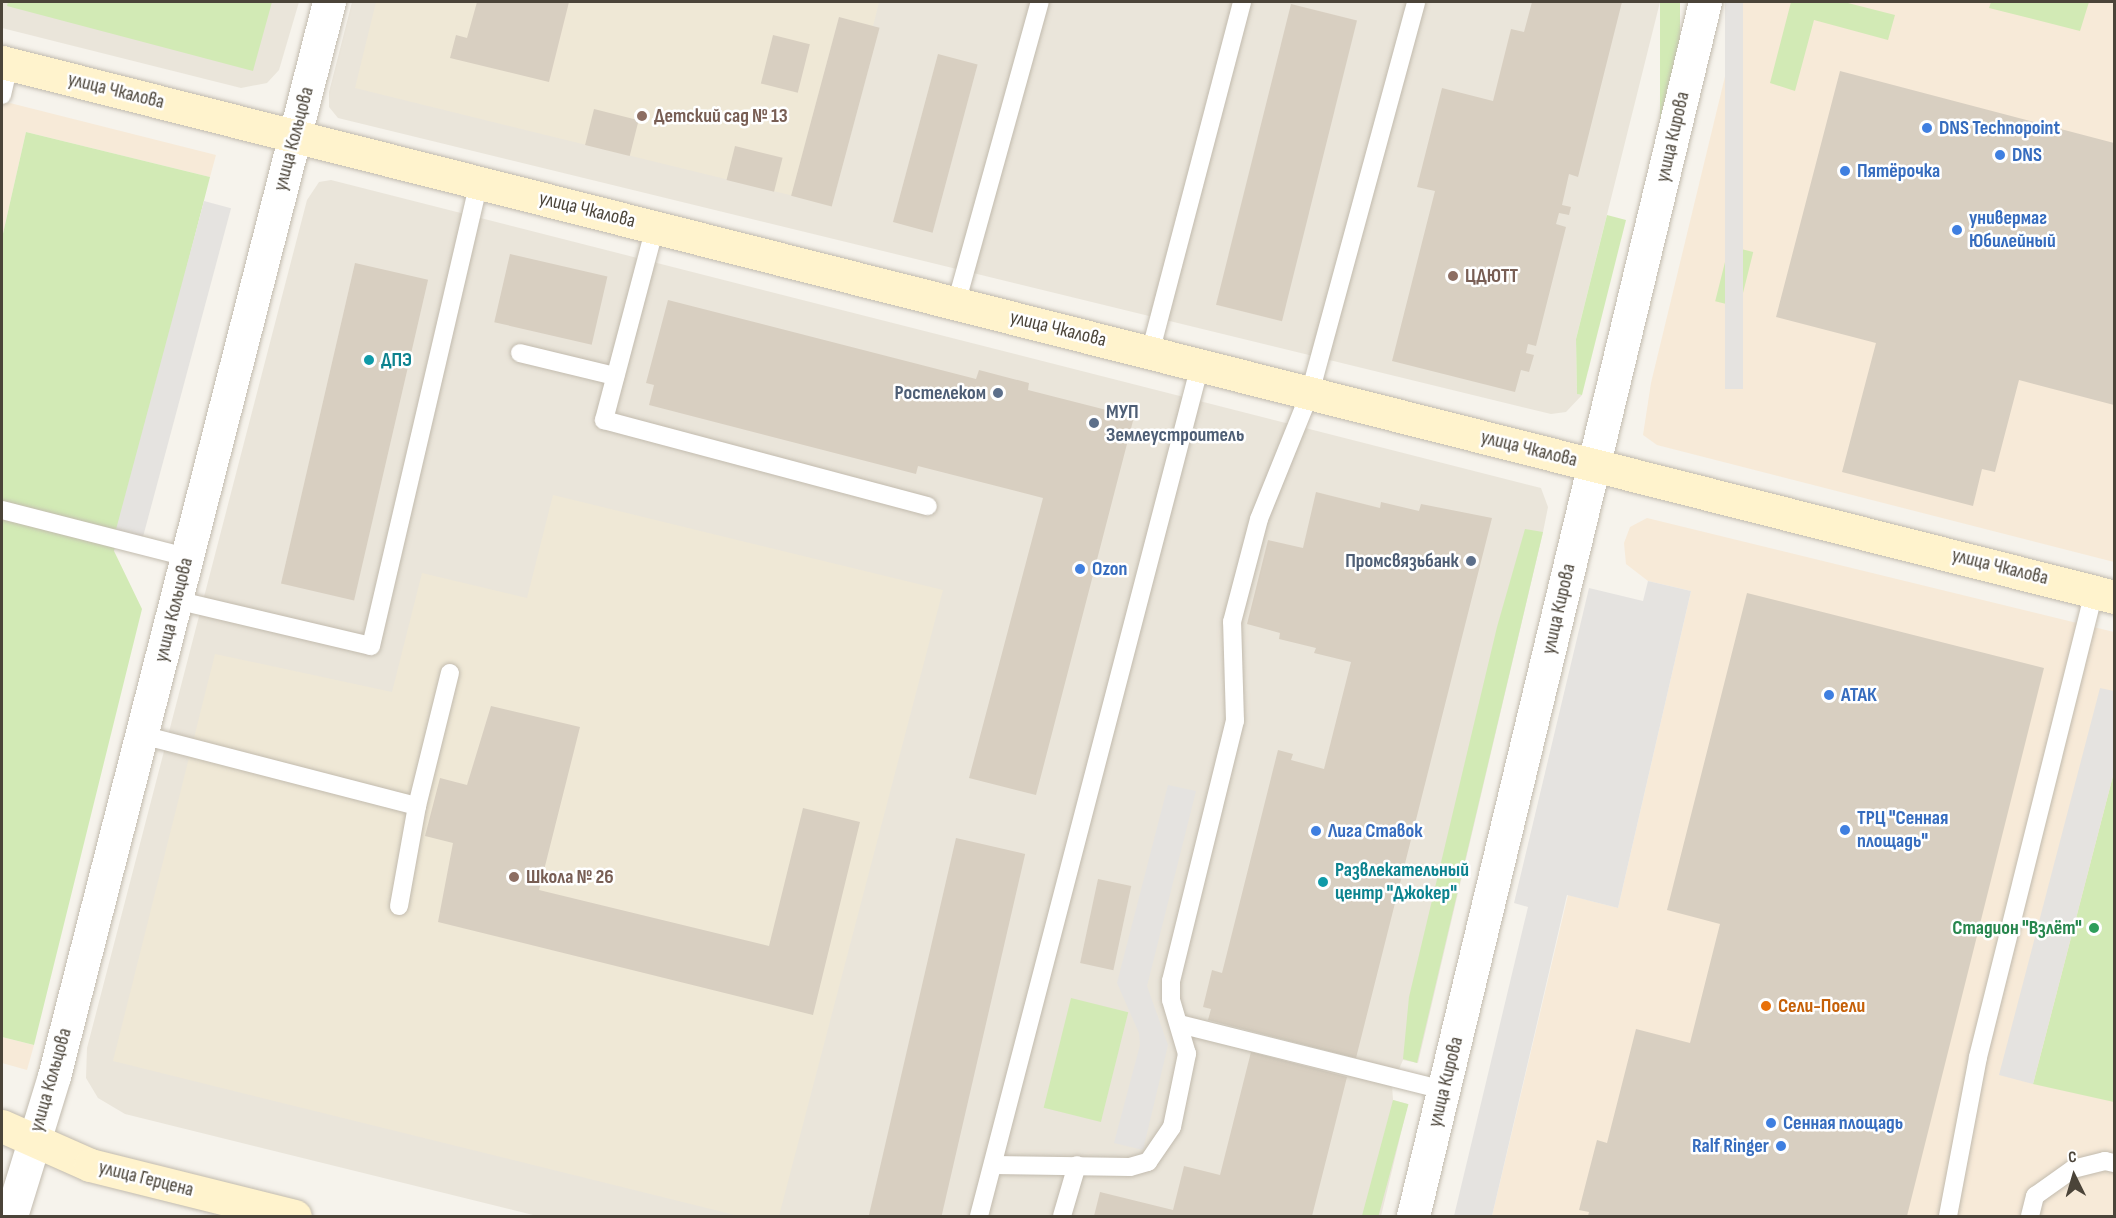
<!DOCTYPE html>
<meta charset="utf-8">
<style>
body{margin:0}
#map{position:relative;width:2116px;height:1218px;overflow:hidden;background:#f6f3ec;font-family:"Sofia Sans Condensed",sans-serif}
div>[style]{position:absolute}
[style*='--x']{left:calc(var(--x)*1px);top:calc(var(--y)*1px);width:calc(var(--w)*1px);rotate:calc(var(--a)*1deg)}
.residential>*{inset:0;background:#eae5da}
.commercial>*{inset:0;background:#f7ead8}
.education>*{inset:0;background:#efe8d6}
.green>*{inset:0;background:#d2eab5;transform-origin:0 0}
.parking>*{inset:0;background:#e5e3e0;transform-origin:0 0}
.building>*{inset:0;background:#d8cfc1;transform-origin:0 0}
.roads{filter:drop-shadow(0 0 2px #c2bbae) drop-shadow(0 0 2px #c2bbae)}
.lane>*{height:18px;margin:-9px;padding:0 9px;transform-origin:9px;border-radius:9px;background:#fff}
.street>*{height:33px;margin:-16.5px;padding:0 16.5px;transform-origin:16.5px;border-radius:16.5px;background:#fff}
.secondary>*{height:33px;margin:-16.5px;padding:0 16.5px;transform-origin:16.5px;border-radius:16.5px;background:#fff3cd}
.dots>*{width:16px;height:16px;translate:-50% -50%;box-sizing:border-box;border:3px solid #fff;border-radius:50%}
span{translate:-50% -50%;white-space:nowrap;text-align:center;line-height:1.15;-webkit-text-stroke:5px #fff;paint-order:stroke}
.street-label{font-size:20px;color:#4b4439}
.education-label{font-size:20px;color:#785e54;font-weight:700}
.left{translate:0 -50%;text-align:left}
.shop-label{font-size:20px;color:#366cbe;font-weight:700}
.right{translate:-100% -50%;text-align:right}
.culture-label{font-size:20px;color:#0d838f;font-weight:700}
.service-label{font-size:20px;color:#4e5e75;font-weight:700}
.leisure-label{font-size:20px;color:#27864d;font-weight:700}
.food-label{font-size:20px;color:#c56008;font-weight:700}
.frame{position:absolute;inset:0;border:3px solid #4b4439;pointer-events:none}
.north{position:absolute;left:2044px;top:1146px;width:60px;height:60px;-webkit-text-stroke:4px #fff;paint-order:stroke;rotate:355deg;font-size:16px;font-weight:700;line-height:24px;text-align:center;color:#4b4439}
.north::after{content:'';display:block;margin:auto;width:21px;height:27px;background:#4b4439;clip-path:polygon(50% 0,100% 100%,50% 72%,0 100%)}
</style>
<div id="map">
<div class="residential">
<div style="clip-path:polygon(2px 2px,299px 2px,279px 70px,267px 83px,241px 88px,2px 28px)"></div>
<div style="clip-path:polygon(352px 2px,1660px 2px,1576px 339px,1577px 394px,1582px 395px,1566px 412px,1551px 414px,338px 118px,329px 107px,329px 92px)"></div>
<div style="clip-path:polygon(331px 180px,1541px 488px,1548px 507px,1543px 532px,1418px 1063px,1403px 1060px,1392px 1085px,1393px 1100px,1408px 1104px,1381px 1216px,537px 1216px,125px 1114px,98px 1098px,86px 1078px,87px 1048px,307px 200px,319px 182px)"></div>
</div>
<div class="commercial">
<div style="clip-path:polygon(1743px 2px,2114px 2px,2114px 562px,1657px 445px,1643px 435px,1651px 383px)"></div>
<div style="clip-path:polygon(2px 101px,216px 155px,210px 177px,26px 132px,2px 238px)"></div>
<div style="clip-path:polygon(1647px 518px,2114px 632px,2114px 1216px,1492px 1216px,1568px 895px,1618px 908px,1691px 591px,1648px 581px,1626px 564px,1624px 543px,1630px 527px)"></div>
<div style="clip-path:polygon(2px 1037px,34px 1045px,27px 1070px,2px 1063px)"></div>
</div>
<div class="education">
<div style="clip-path:polygon(376px 2px,879px 2px,873px 26px,839px 18px,794px 196px,355px 88px)"></div>
<div style="clip-path:polygon(553px 495px,943px 590px,779px 1216px,739px 1216px,113px 1061px,215px 654px,392px 692px,422px 573px,527px 598px)"></div>
</div>
<div class="green">
<div style="clip-path:polygon(8px 2px,272px 2px,253px 71px,7px 6px)"></div>
<div style="left:1660px;top:2px;width:20px;height:179px"></div>
<div style="clip-path:polygon(1791px 2px,1844px 2px,1895px 15px,1888px 40px,1814px 20px,1795px 91px,1770px 83px)"></div>
<div style="clip-path:polygon(1991px 2px,2089px 2px,2080px 31px,1989px 8px)"></div>
<div style="clip-path:polygon(26px 132px,210px 177px,114px 551px,142px 609px,34px 1045px,2px 1037px,2px 238px)"></div>
<div style="clip-path:polygon(1607px 215px,1626px 220px,1582px 395px,1577px 394px,1576px 339px)"></div>
<div style="left:1729px;top:246px;width:25px;height:57px;rotate:14deg"></div>
<div style="clip-path:polygon(1525px 529px,1543px 532px,1417px 1063px,1403px 1059px,1409px 997px,1497px 627px)"></div>
<div style="clip-path:polygon(2114px 772px,2114px 1102px,2033px 1084px)"></div>
<div style="left:1071px;top:998px;width:59px;height:113px;rotate:14deg"></div>
<div style="left:1393px;top:1100px;width:16px;height:119px;rotate:15deg"></div>
</div>
<div class="parking">
<div style="left:1725px;top:2px;width:18px;height:387px"></div>
<div style="left:204px;top:201px;width:28px;height:341px;rotate:15deg"></div>
<div style="clip-path:polygon(1648px 581px,1691px 591px,1618px 908px,1567px 895px,1492px 1216px,1454px 1216px,1528px 907px,1514px 903px,1589px 588px,1643px 601px)"></div>
<div style="clip-path:polygon(2100px 688px,2114px 691px,2114px 772px,2033px 1084px,1999px 1075px)"></div>
<div style="clip-path:polygon(1168px 785px,1196px 791px,1147px 986px,1168px 1045px,1143px 1150px,1114px 1143px,1140px 1045px,1139px 1033px,1117px 983px)"></div>
</div>
<div class="building">
<div style="clip-path:polygon(477px 2px,569px 2px,549px 82px,450px 58px,456px 35px,467px 38px)"></div>
<div style="clip-path:polygon(1532px 2px,1622px 2px,1578px 177px,1569px 174px,1562px 205px,1571px 207px,1569px 215px,1559px 213px,1556px 224px,1566px 227px,1536px 346px,1528px 344px,1526px 353px,1534px 355px,1529px 372px,1521px 370px,1515px 392px,1392px 361px,1435px 191px,1417px 187px,1442px 88px,1493px 101px,1511px 29px,1524px 32px)"></div>
<div style="left:1291px;top:4px;width:68px;height:310px;rotate:14deg"></div>
<div style="left:839px;top:17px;width:42px;height:185px;rotate:15deg"></div>
<div style="left:773px;top:35px;width:38px;height:50px;rotate:14deg"></div>
<div style="left:938px;top:54px;width:41px;height:174px;rotate:15deg"></div>
<div style="clip-path:polygon(1840px 71px,2114px 143px,2114px 405px,2019px 380px,1995px 472px,1982px 469px,1973px 506px,1842px 472px,1876px 343px,1776px 317px)"></div>
<div style="left:594px;top:109px;width:46px;height:37px;rotate:14deg"></div>
<div style="left:735px;top:146px;width:49px;height:35px;rotate:14deg"></div>
<div style="left:510px;top:254px;width:100px;height:70px;rotate:13deg"></div>
<div style="left:355px;top:263px;width:75px;height:329px;rotate:13deg"></div>
<div style="clip-path:polygon(668px 300px,976px 379px,979px 370px,1029px 383px,1028px 390px,1134px 417px,1036px 795px,969px 778px,1043px 498px,918px 466px,916px 474px,649px 405px,654px 385px,646px 383px)"></div>
<div style="clip-path:polygon(1316px 492px,1380px 508px,1381px 502px,1419px 511px,1421px 504px,1492px 518px,1356px 1058px,1208px 1020px,1211px 1009px,1203px 1007px,1212px 970px,1222px 973px,1278px 750px,1293px 754px,1291px 760px,1324px 769px,1351px 662px,1314px 653px,1316px 648px,1279px 639px,1280px 633px,1247px 624px,1268px 540px,1303px 548px)"></div>
<div style="clip-path:polygon(1747px 593px,2044px 668px,1907px 1216px,1588px 1216px,1589px 1212px,1579px 1210px,1597px 1140px,1607px 1143px,1636px 1029px,1690px 1043px,1720px 924px,1667px 910px)"></div>
<div style="clip-path:polygon(491px 706px,580px 727px,539px 890px,769px 946px,803px 808px,860px 822px,813px 1015px,438px 922px,453px 843px,425px 836px,440px 778px,467px 785px)"></div>
<div style="left:956px;top:838px;width:71px;height:390px;rotate:13deg"></div>
<div style="left:1098px;top:879px;width:34px;height:86px;rotate:12deg"></div>
<div style="clip-path:polygon(1251px 1052px,1347px 1077px,1312px 1216px,1094px 1216px,1100px 1192px,1173px 1210px,1184px 1166px,1220px 1175px)"></div>
</div>
<div class="roads">
<div class="lane">
<div style="--x:2;--y:95;--w:32;--a:-77"></div>
<div style="--x:655;--y:227;--w:200;--a:104.8"></div>
<div style="--x:604;--y:420;--w:335;--a:14.9"></div>
<div style="--x:956;--y:304;--w:313;--a:-74.5"></div>
<div style="--x:520;--y:353;--w:98;--a:13.6"></div>
<div style="--x:1150;--y:353;--w:363;--a:-75.3"></div>
<div style="--x:2;--y:510;--w:191;--a:14.3"></div>
<div style="--x:176;--y:600;--w:200;--a:13.3"></div>
<div style="--x:371;--y:646;--w:475;--a:-76.9"></div>
<div style="--x:142;--y:735;--w:284;--a:14.5"></div>
<div style="--x:399;--y:906;--w:102;--a:-79.8"></div>
<div style="--x:417;--y:806;--w:137;--a:-76.1"></div>
<div style="--x:1179;--y:1024;--w:273;--a:14"></div>
<div style="--x:993;--y:1165;--w:137;--a:0.8"></div>
<div style="--x:1130;--y:1167;--w:19;--a:-16"></div>
<div style="--x:1148;--y:1162;--w:42;--a:-55.6"></div>
<div style="--x:1172;--y:1127;--w:75;--a:-78.4"></div>
<div style="--x:1187;--y:1054;--w:56;--a:-106.5"></div>
<div style="--x:1171;--y:1000;--w:19;--a:-90"></div>
<div style="--x:1171;--y:981;--w:268;--a:-76.2"></div>
<div style="--x:1235;--y:721;--w:99;--a:-91.7"></div>
<div style="--x:1232;--y:622;--w:106;--a:-75.3"></div>
<div style="--x:1259;--y:519;--w:136;--a:-68"></div>
<div style="--x:1310;--y:393;--w:405;--a:-74.8"></div>
<div style="--x:979;--y:1216;--w:879;--a:-75.44"></div>
<div style="--x:1062;--y:1216;--w:53;--a:-73.6"></div>
<div style="--x:1948;--y:1216;--w:162;--a:-79.3"></div>
<div style="--x:1978;--y:1057;--w:479;--a:-76"></div>
<div style="--x:2030;--y:1216;--w:21;--a:-76"></div>
<div style="--x:2035;--y:1196;--w:47;--a:-35.4"></div>
<div style="--x:2073;--y:1169;--w:33;--a:-14"></div>
<div style="--x:2105;--y:1161;--w:9;--a:13"></div>
</div>
<div class="street">
<div style="--x:11;--y:1216;--w:146;--a:-72.9"></div>
<div style="--x:54;--y:1076;--w:1109;--a:-75.64"></div>
<div style="--x:1413;--y:1216;--w:1249;--a:-76.48"></div>
</div>
<div class="secondary">
<div style="--x:2;--y:62;--w:2179;--a:14.21"></div>
<div style="--x:2;--y:1126;--w:96;--a:23.9"></div>
<div style="--x:90;--y:1165;--w:211;--a:14"></div>
</div>
</div>
<div class="dots">
<div style="left:642px;top:116px;background:#8d6e63"></div>
<div style="left:1927px;top:128px;background:#3f7fe0"></div>
<div style="left:2000px;top:155px;background:#3f7fe0"></div>
<div style="left:1845px;top:171px;background:#3f7fe0"></div>
<div style="left:1957px;top:230px;background:#3f7fe0"></div>
<div style="left:1453px;top:276px;background:#8d6e63"></div>
<div style="left:369px;top:360px;background:#0f9aa8"></div>
<div style="left:998px;top:393px;background:#5c6f8a"></div>
<div style="left:1094px;top:423px;background:#5c6f8a"></div>
<div style="left:1471px;top:561px;background:#5c6f8a"></div>
<div style="left:1080px;top:569px;background:#3f7fe0"></div>
<div style="left:1829px;top:695px;background:#3f7fe0"></div>
<div style="left:1845px;top:830px;background:#3f7fe0"></div>
<div style="left:1316px;top:831px;background:#3f7fe0"></div>
<div style="left:514px;top:877px;background:#8d6e63"></div>
<div style="left:1323px;top:882px;background:#0f9aa8"></div>
<div style="left:2094px;top:928px;background:#2e9e5b"></div>
<div style="left:1766px;top:1006px;background:#e8710a"></div>
<div style="left:1771px;top:1123px;background:#3f7fe0"></div>
<div style="left:1781px;top:1146px;background:#3f7fe0"></div>
</div>
<div class="street-label">
<span style="left:116px;top:91px;rotate:14deg">улица Чкалова</span>
<span style="left:1673px;top:137px;rotate:-77deg">улица Кирова</span>
<span style="left:294px;top:139px;rotate:-75deg">улица Кольцова</span>
<span style="left:587px;top:210px;rotate:14deg">улица Чкалова</span>
<span style="left:1058px;top:329px;rotate:14deg">улица Чкалова</span>
<span style="left:1529px;top:449px;rotate:14deg">улица Чкалова</span>
<span style="left:2000px;top:567px;rotate:14deg">улица Чкалова</span>
<span style="left:1559px;top:609px;rotate:-77deg">улица Кирова</span>
<span style="left:174px;top:610px;rotate:-76deg">улица Кольцова</span>
<span style="left:51px;top:1080px;rotate:-74deg">улица Кольцова</span>
<span style="left:1446px;top:1082px;rotate:-76deg">улица Кирова</span>
<span style="left:146px;top:1179px;rotate:14deg">улица Герцена</span>
</div>
<div class="education-label">
<span class="left" style="left:654px;top:116px">Детский сад № 13</span>
<span class="left" style="left:1465px;top:276px">ЦДЮТТ</span>
<span class="left" style="left:526px;top:877px">Школа № 26</span>
</div>
<div class="shop-label">
<span class="left" style="left:1939px;top:128px">DNS Technopoint</span>
<span class="left" style="left:2012px;top:155px">DNS</span>
<span class="left" style="left:1857px;top:171px">Пятёрочка</span>
<span class="left" style="left:1969px;top:230px">универмаг<br>Юбилейный</span>
<span class="left" style="left:1092px;top:569px">Ozon</span>
<span class="left" style="left:1841px;top:695px">АТАК</span>
<span class="left" style="left:1857px;top:830px">ТРЦ "Сенная<br>площадь"</span>
<span class="left" style="left:1328px;top:831px">Лига Ставок</span>
<span class="left" style="left:1783px;top:1123px">Сенная площадь</span>
<span class="right" style="left:1769px;top:1146px">Ralf Ringer</span>
</div>
<div class="culture-label">
<span class="left" style="left:381px;top:360px">ДПЭ</span>
<span class="left" style="left:1335px;top:882px">Развлекательный<br>центр "Джокер"</span>
</div>
<div class="service-label">
<span class="right" style="left:986px;top:393px">Ростелеком</span>
<span class="left" style="left:1106px;top:424px">МУП<br>Землеустроитель</span>
<span class="right" style="left:1459px;top:561px">Промсвязьбанк</span>
</div>
<div class="leisure-label">
<span class="right" style="left:2082px;top:928px">Стадион "Взлёт"</span>
</div>
<div class="food-label">
<span class="left" style="left:1778px;top:1006px">Сели-Поели</span>
</div>
<div class="frame"></div>
<div class="north">С</div>
</div>
